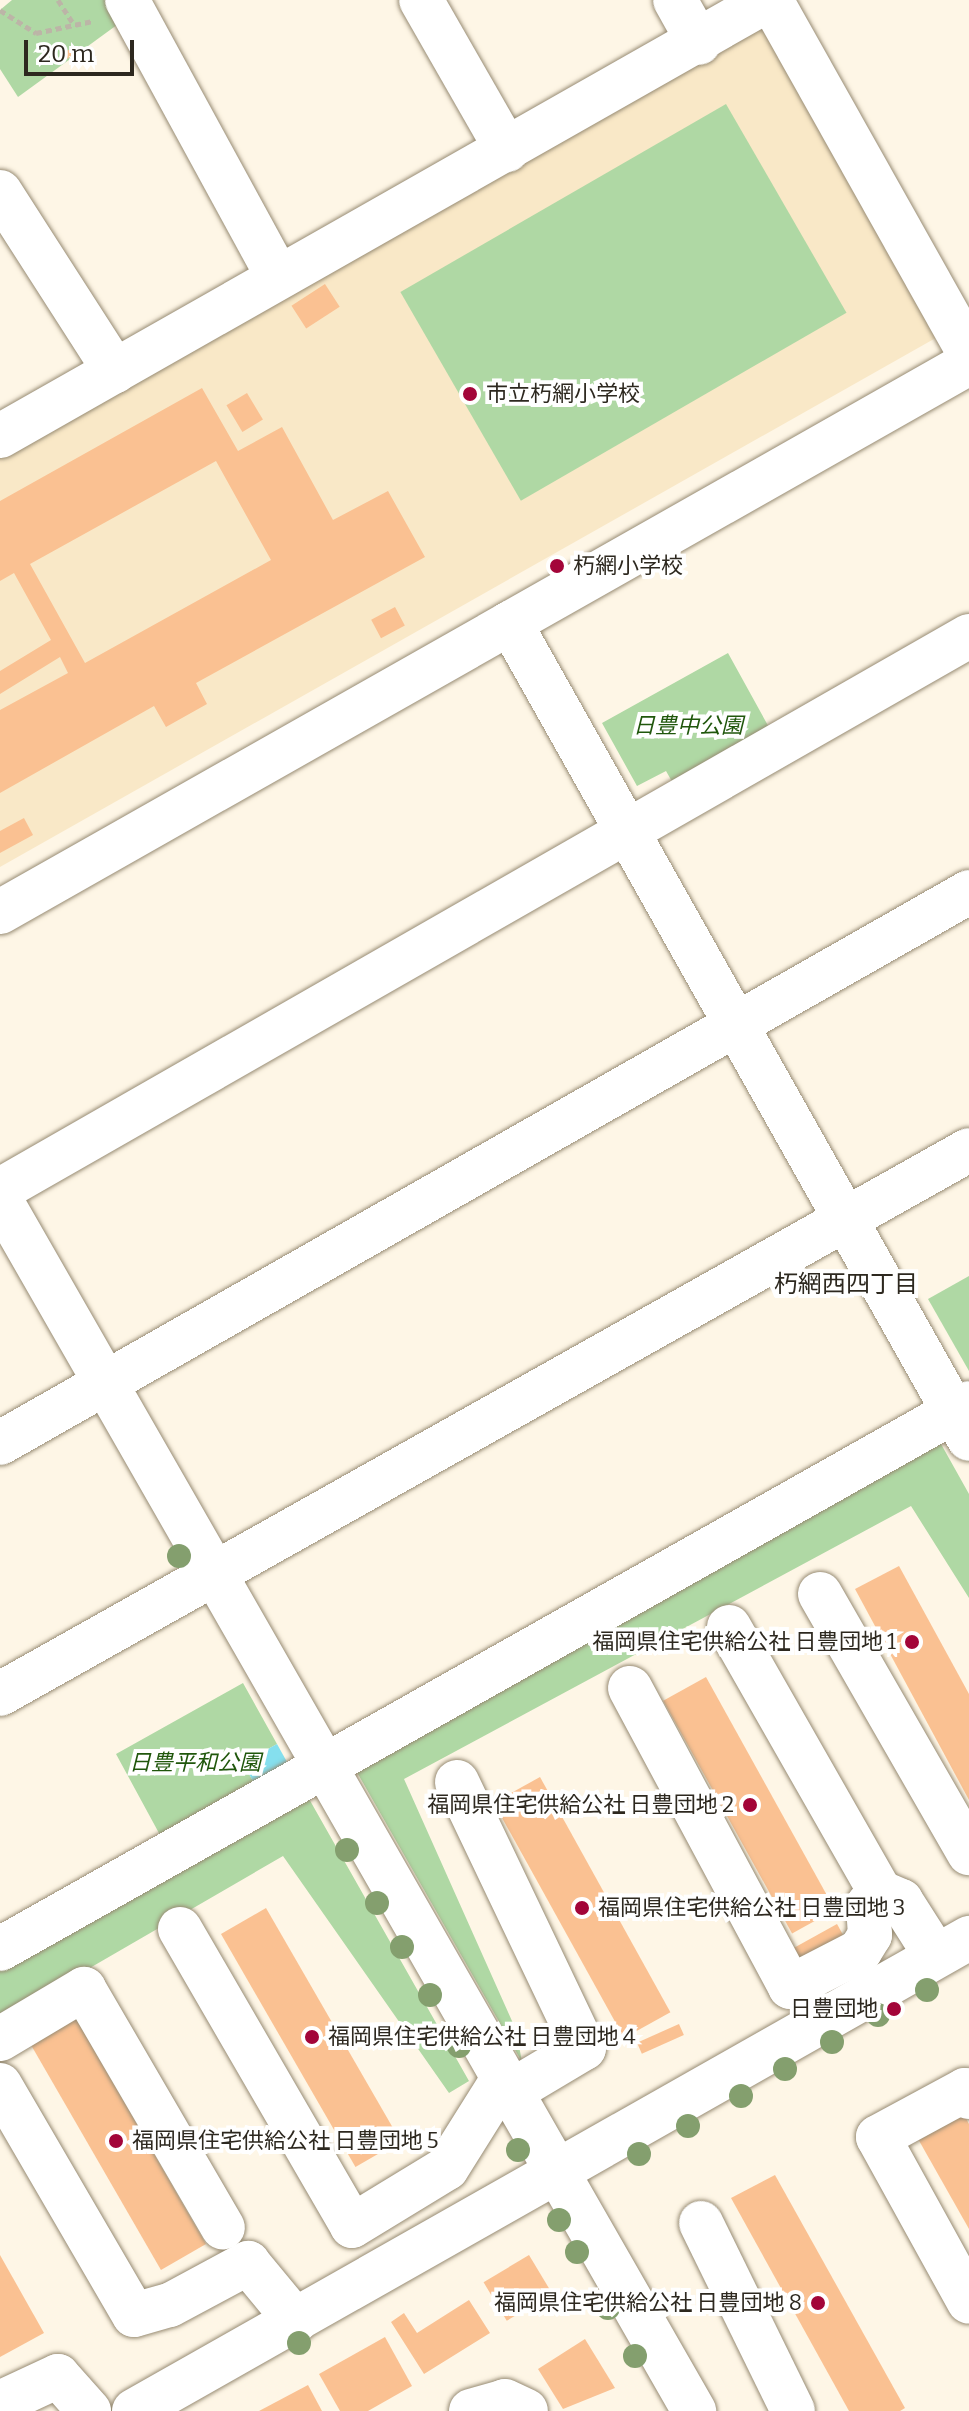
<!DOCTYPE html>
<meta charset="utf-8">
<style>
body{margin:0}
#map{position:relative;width:969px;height:2411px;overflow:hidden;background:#fef6e6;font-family:Bitter,"Noto Sans JP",serif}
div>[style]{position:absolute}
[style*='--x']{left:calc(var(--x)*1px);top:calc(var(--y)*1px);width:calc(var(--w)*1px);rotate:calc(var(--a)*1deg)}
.built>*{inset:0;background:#f9e8c7}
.green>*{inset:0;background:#afd8a4;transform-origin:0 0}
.water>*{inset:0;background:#85dfee;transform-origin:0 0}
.building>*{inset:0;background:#fac192;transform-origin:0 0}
.path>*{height:5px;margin-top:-2.5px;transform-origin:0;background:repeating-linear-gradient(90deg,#bcb5a7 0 6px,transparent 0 10px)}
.roads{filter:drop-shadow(0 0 2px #978b73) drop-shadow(0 0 2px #978b73)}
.minor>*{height:44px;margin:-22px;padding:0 22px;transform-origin:22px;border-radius:22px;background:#fff}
.trees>*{width:24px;height:24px;margin:-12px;border-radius:50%;background:#849f6e}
.dots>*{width:22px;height:22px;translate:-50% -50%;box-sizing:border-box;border:4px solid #fff;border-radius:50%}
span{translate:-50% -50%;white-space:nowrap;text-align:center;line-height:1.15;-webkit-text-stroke:8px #fff;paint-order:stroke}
.poi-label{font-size:22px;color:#2d281f}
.left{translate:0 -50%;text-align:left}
.right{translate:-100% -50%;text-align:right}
.park-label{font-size:22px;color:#20570c;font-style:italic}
.neighbourhood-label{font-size:24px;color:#2d281f}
.scale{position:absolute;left:24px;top:40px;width:110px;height:36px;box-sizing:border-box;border:4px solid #2d281f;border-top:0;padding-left:10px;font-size:24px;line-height:28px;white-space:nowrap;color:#2d281f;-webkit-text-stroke:6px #fff;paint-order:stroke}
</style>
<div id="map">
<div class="built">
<div style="clip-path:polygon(761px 25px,941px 335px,0 867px,0 454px)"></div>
</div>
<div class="green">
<div style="clip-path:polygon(12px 0,110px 0,121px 22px,18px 97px,0 69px,0 10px)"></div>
<div style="left:726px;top:104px;width:241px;height:376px;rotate:60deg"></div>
<div style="clip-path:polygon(728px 653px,771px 731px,674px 785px,666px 771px,637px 786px,602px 723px)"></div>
<div style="clip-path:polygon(969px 1276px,969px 1371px,928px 1299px)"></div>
<div style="clip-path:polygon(936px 1435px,969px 1494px,969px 1598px,911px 1506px,404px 1779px,516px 2030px,522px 2062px,354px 1767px)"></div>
<div style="clip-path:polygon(243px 1683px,277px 1744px,243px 1763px,254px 1783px,160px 1835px,116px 1754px)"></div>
<div style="clip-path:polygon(304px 1790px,469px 2081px,449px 2093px,283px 1856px,0 2020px,0 1964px)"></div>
</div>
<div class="water">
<div style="left:277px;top:1744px;width:23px;height:39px;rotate:61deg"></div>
</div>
<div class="building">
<div style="clip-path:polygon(72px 48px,76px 53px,67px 59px,63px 53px)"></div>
<div style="left:325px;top:284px;width:27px;height:40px;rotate:57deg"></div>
<div style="clip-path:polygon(evenodd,202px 388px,238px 451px,282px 427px,333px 520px,388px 491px,425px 557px,196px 683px,207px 704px,166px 727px,154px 706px,0 793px,0 710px,68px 673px,60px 657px,0 694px,0 671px,51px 640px,14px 573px,0 581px,0 501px,202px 388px,216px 461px,271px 560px,85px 663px,30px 564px,216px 461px)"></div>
<div style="left:247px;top:393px;width:31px;height:24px;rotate:59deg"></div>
<div style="left:395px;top:607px;width:21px;height:27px;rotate:62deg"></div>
<div style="clip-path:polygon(24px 818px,33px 835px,0 853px,0 831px)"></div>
<div style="clip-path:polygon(899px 1566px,969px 1694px,969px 1800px,855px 1589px)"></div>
<div style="left:706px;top:1677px;width:266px;height:49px;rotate:61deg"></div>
<div style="left:540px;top:1777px;width:269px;height:53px;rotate:61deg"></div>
<div style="left:266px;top:1908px;width:269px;height:52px;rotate:60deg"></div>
<div style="left:837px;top:1924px;width:18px;height:50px;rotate:61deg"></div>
<div style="left:72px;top:2012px;width:268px;height:52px;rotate:60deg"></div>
<div style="left:679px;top:2024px;width:12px;height:46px;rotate:66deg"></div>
<div style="clip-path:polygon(959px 2105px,969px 2124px,969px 2229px,913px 2130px)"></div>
<div style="clip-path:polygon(775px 2175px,905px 2408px,900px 2411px,849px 2411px,731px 2198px)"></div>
<div style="clip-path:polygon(0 2255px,44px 2333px,0 2357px)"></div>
<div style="left:529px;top:2255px;width:45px;height:53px;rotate:59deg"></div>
<div style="clip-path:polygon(469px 2300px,490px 2333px,424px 2374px,391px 2322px,404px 2313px,417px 2333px)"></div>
<div style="clip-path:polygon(385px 2337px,412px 2386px,368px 2411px,340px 2411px,319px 2374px)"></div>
<div style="clip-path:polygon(585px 2339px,615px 2388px,563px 2409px,538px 2369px)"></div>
<div style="clip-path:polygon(308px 2385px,322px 2411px,259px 2411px)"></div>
</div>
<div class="path">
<div style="--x:58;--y:0;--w:30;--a:57"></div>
<div style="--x:0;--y:10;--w:43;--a:32.6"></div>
<div style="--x:36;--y:33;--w:58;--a:-11.9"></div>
</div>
<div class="roads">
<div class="minor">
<div style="--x:127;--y:0;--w:315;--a:61.4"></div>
<div style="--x:421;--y:0;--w:173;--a:60.2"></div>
<div style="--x:675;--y:0;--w:49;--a:60.8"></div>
<div style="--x:771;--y:0;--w:405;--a:60.7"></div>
<div style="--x:0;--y:192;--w:213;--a:57.3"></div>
<div style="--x:0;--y:436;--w:883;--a:-29.58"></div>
<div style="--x:510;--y:623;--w:936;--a:60.64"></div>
<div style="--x:0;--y:912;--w:1114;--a:-29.53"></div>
<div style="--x:0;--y:1190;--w:1116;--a:-29.76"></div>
<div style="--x:0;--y:1199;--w:1397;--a:60.2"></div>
<div style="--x:0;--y:1443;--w:1115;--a:-29.62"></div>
<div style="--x:820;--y:1594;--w:299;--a:60.1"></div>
<div style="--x:729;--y:1627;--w:305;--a:60.3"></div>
<div style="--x:630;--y:1688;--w:339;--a:61.8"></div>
<div style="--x:790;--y:1987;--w:79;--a:-27.2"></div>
<div style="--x:860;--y:1951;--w:19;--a:-58"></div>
<div style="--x:870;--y:1935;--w:30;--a:-94"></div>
<div style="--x:868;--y:1905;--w:18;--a:-47"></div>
<div style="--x:880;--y:1892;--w:23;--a:23"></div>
<div style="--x:901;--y:1901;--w:65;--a:57.5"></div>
<div style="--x:0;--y:1694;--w:1111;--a:-29.31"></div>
<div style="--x:457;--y:1782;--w:295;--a:64.5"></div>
<div style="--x:584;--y:2048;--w:84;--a:149.2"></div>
<div style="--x:180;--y:1929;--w:343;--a:59.9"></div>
<div style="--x:352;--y:2226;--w:111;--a:-31.4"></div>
<div style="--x:447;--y:2168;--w:107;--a:-57.9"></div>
<div style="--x:0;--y:1949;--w:1112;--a:-29.4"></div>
<div style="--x:0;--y:2039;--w:98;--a:-30.8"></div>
<div style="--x:84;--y:1989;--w:276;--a:59.8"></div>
<div style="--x:0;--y:2085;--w:266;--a:59.8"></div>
<div style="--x:134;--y:2315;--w:37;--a:-16"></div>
<div style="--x:170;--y:2305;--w:89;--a:-28.3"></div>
<div style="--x:248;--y:2263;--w:75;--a:50.4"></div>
<div style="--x:969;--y:2097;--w:8;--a:-120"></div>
<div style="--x:965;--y:2090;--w:99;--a:151.6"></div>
<div style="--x:878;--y:2137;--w:188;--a:61.1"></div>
<div style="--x:701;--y:2223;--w:209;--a:63.9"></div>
<div style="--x:0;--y:2403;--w:64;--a:-25"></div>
<div style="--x:58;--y:2376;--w:47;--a:48.5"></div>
<div style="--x:134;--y:2411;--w:960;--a:-29.53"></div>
<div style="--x:471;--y:2411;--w:35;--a:-16"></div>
<div style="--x:505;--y:2401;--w:23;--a:25"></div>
</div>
</div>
<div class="trees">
<div style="left:179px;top:1556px"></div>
<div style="left:347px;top:1850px"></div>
<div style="left:377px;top:1903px"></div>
<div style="left:402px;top:1947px"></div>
<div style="left:927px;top:1990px"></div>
<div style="left:430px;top:1995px"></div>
<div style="left:878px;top:2015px"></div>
<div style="left:832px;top:2042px"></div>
<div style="left:459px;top:2046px"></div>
<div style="left:785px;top:2069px"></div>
<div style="left:741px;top:2096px"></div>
<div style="left:688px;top:2126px"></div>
<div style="left:518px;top:2150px"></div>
<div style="left:639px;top:2154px"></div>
<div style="left:559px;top:2220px"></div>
<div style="left:577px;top:2252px"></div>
<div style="left:608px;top:2308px"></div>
<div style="left:299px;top:2343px"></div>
<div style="left:635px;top:2356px"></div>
</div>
<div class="dots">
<div style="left:470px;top:394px;background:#a30539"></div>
<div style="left:557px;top:566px;background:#a30539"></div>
<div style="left:912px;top:1642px;background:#a30539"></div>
<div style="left:750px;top:1805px;background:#a30539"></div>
<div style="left:582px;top:1908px;background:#a30539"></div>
<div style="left:894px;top:2009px;background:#a30539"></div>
<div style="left:312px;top:2037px;background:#a30539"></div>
<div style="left:116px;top:2141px;background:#a30539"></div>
<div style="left:818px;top:2303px;background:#a30539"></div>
</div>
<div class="poi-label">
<span class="left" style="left:486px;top:394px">市立朽網小学校</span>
<span class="left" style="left:573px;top:566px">朽網小学校</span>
<span class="right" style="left:896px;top:1642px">福岡県住宅供給公社 日豊団地 1</span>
<span class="right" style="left:734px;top:1805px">福岡県住宅供給公社 日豊団地 2</span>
<span class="left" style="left:598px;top:1908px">福岡県住宅供給公社 日豊団地 3</span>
<span class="right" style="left:878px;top:2009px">日豊団地</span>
<span class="left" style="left:328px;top:2037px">福岡県住宅供給公社 日豊団地 4</span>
<span class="left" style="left:132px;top:2141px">福岡県住宅供給公社 日豊団地 5</span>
<span class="right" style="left:802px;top:2303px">福岡県住宅供給公社 日豊団地 8</span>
</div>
<div class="park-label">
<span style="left:688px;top:726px">日豊中公園</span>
<span style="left:195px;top:1763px">日豊平和公園</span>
</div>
<div class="neighbourhood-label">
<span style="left:846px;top:1285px">朽網西四丁目</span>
</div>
<div class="scale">20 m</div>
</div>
